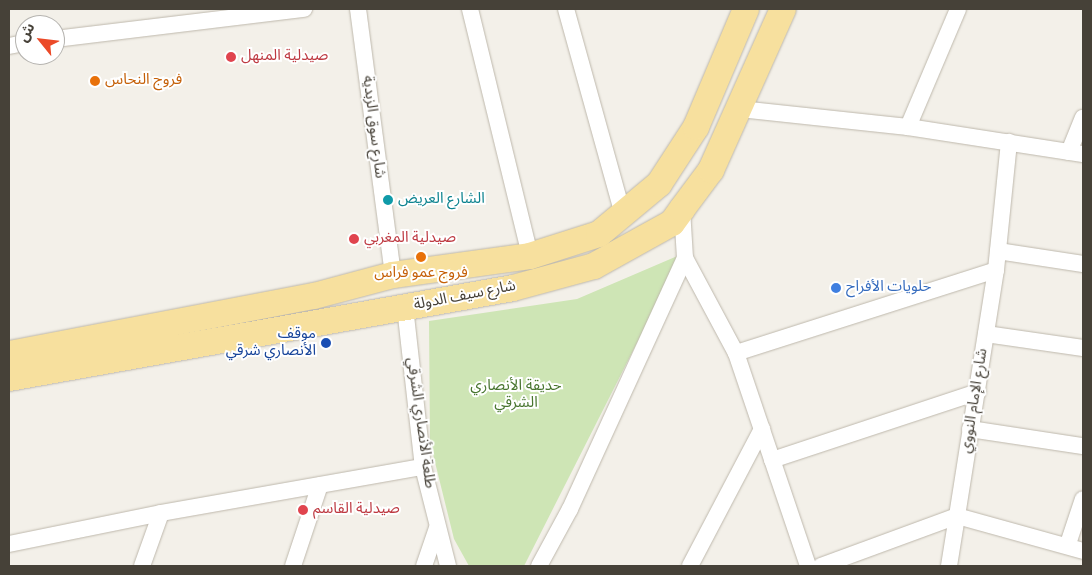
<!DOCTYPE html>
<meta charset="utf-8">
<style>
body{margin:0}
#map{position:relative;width:1092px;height:575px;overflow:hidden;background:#f3f0e9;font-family:Overpass,"Noto Sans Arabic",sans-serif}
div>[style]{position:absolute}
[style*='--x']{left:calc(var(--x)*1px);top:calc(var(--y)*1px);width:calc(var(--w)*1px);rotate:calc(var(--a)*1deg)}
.green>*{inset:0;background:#cee5b5}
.roads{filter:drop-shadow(0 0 1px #beb8ac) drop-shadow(0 0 1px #beb8ac)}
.street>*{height:16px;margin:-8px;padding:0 8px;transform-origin:8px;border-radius:8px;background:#fff}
.primary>*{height:26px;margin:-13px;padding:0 13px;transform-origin:13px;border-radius:13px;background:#f7e09e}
.dots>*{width:14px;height:14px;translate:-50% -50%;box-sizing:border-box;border:2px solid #fff;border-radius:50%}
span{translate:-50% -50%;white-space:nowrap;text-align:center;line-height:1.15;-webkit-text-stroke:4px #fff;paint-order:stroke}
.health-label{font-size:15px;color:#be3a42}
.left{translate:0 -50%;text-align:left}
.food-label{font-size:15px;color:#c56008}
.street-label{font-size:15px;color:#464138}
.culture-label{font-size:15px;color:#0d838f}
.shop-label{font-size:15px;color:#366cbe}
.transit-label{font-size:15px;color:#164399}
.right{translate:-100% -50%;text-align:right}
.park-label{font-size:15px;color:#48752f}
.frame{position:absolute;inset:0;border:10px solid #464138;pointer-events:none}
.north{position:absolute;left:15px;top:15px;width:50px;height:50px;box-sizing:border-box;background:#fff;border:1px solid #b5b3af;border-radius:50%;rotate:299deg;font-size:14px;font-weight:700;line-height:20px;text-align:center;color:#464138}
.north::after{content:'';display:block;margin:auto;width:18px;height:22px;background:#eb4a28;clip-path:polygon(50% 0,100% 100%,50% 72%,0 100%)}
</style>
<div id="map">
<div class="green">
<div style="clip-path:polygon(682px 254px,524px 566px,469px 566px,454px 539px,430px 442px,429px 321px,577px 299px)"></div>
</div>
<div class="roads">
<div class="street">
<div style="--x:358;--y:9;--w:268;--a:82.5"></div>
<div style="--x:470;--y:9;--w:254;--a:76.3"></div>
<div style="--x:566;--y:9;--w:213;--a:74.5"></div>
<div style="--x:55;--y:39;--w:251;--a:-6.9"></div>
<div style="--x:9;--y:46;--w:16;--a:-11"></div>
<div style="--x:740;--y:109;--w:169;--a:6.1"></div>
<div style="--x:908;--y:127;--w:177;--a:8.8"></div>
<div style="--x:908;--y:127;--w:128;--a:-67"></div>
<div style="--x:1069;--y:152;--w:37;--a:-68"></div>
<div style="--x:682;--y:209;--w:49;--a:86.5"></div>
<div style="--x:685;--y:258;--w:108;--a:61.8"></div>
<div style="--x:736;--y:353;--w:225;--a:71.3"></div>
<div style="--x:998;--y:251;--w:86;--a:8.7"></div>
<div style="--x:405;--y:307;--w:161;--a:83.6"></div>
<div style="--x:423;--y:467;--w:102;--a:75.8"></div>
<div style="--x:986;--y:334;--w:98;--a:8.2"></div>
<div style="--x:736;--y:353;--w:273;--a:-17.7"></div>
<div style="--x:970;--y:429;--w:114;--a:8.6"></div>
<div style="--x:772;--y:460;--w:217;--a:-18.3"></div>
<div style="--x:9;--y:544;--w:155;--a:-11.5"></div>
<div style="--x:1068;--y:544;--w:47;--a:-71.6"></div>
<div style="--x:142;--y:566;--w:56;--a:-70.3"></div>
<div style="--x:161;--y:513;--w:266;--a:-10"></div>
<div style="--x:293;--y:566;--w:85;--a:-71.6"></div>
<div style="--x:424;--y:566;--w:40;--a:-71.1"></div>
<div style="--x:539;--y:566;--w:65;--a:-61.5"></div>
<div style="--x:570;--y:509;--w:276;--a:-65.4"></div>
<div style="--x:690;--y:566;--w:155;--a:-62.3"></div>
<div style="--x:821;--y:566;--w:145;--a:-20.2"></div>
<div style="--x:957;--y:516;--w:249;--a:-81"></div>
<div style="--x:996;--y:270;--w:129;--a:-84.2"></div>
<div style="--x:949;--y:566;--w:51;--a:-80.9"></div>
<div style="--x:957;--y:516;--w:131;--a:15.5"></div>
</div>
<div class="primary">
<div style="--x:9;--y:354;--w:310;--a:-10.8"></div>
<div style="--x:314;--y:296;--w:82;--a:-14.9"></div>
<div style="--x:393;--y:275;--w:138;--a:-7.9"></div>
<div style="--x:530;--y:256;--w:72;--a:-17.7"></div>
<div style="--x:599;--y:234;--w:78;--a:-39.8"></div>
<div style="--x:659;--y:184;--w:68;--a:-57"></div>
<div style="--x:696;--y:127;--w:128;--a:-67"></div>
<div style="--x:9;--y:378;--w:512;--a:-10.12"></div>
<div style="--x:513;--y:288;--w:84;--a:-15.2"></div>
<div style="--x:594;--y:266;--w:89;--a:-28.9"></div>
<div style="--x:672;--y:223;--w:17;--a:-54"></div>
<div style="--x:682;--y:209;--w:49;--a:-53.4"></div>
<div style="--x:711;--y:170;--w:176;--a:-65.9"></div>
</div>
</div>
<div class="dots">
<div style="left:231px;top:57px;background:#e0444e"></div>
<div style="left:95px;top:81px;background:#e8710a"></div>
<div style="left:388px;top:200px;background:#0f9aa8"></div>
<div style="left:354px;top:239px;background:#e0444e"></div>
<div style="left:421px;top:257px;background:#e8710a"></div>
<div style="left:836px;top:288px;background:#3f7fe0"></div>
<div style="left:326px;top:343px;background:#1a4fb4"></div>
<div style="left:303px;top:510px;background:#e0444e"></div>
</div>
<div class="health-label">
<span class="left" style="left:241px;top:57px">صيدلية المنهل</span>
<span class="left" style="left:364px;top:239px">صيدلية المغربي</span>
<span class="left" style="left:313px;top:510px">صيدلية القاسم</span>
</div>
<div class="food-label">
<span class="left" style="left:105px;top:81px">فروج النحاس</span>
<span style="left:421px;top:274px">فروج عمو فراس</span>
</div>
<div class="street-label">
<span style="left:373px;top:127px;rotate:83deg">شارع سوق الزبدية</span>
<span style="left:465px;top:296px;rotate:-11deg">شارع سيف الدولة</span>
<span style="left:975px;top:401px;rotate:-81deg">شارع الإمام النووي</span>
<span style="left:420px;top:423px;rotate:82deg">طلعة الأنصاري الشرقي</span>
</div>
<div class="culture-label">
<span class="left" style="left:398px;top:200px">الشارع العريض</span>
</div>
<div class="shop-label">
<span class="left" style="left:846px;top:288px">حلويات الأفراح</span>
</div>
<div class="transit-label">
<span class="right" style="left:316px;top:343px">موقف<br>الأنصاري شرقي</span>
</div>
<div class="park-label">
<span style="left:516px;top:395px">حديقة الأنصاري<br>الشرقي</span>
</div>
<div class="frame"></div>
<div class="north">ش</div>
</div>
